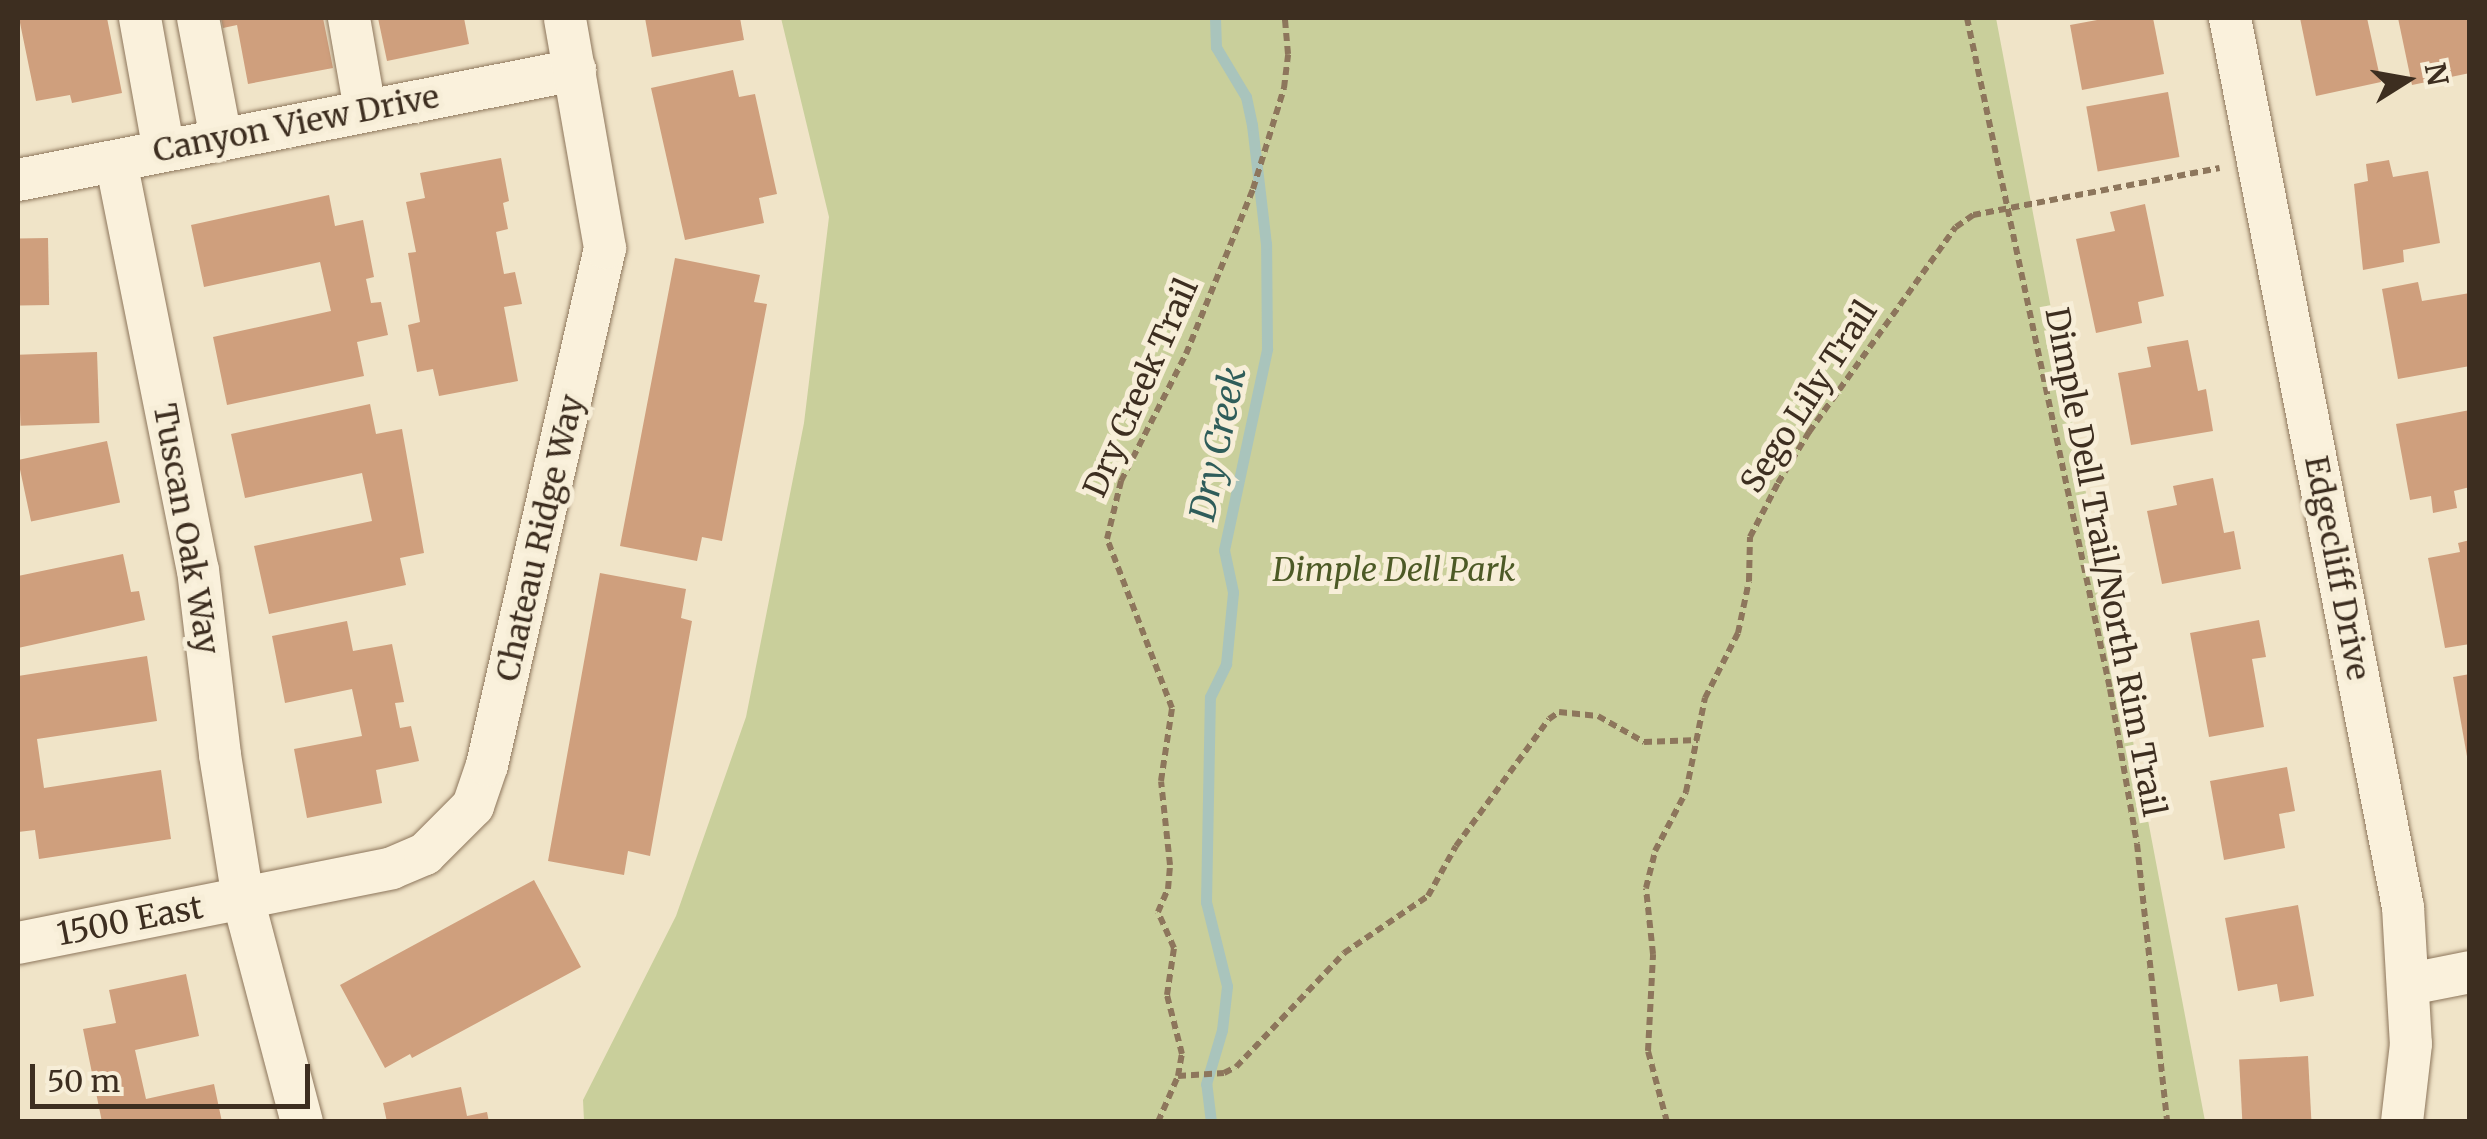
<!DOCTYPE html>
<style>
body{margin:0}
#map{position:relative;width:2487px;height:1139px;overflow:hidden;background:#f0e4c8;font-family:Merriweather,serif}
div>[style]{position:absolute}
[style*='--x']{left:calc(var(--x)*1px);top:calc(var(--y)*1px);width:calc(var(--w)*1px);rotate:calc(var(--a)*1deg)}
.green>*{inset:0;background:#c9cf9b}
.stream>*{height:11px;margin:-5.5px;padding:0 5.5px;transform-origin:5.5px;border-radius:5.5px;background:#a9c4bc}
.building>*{inset:0;background:#cf9f7d;transform-origin:0 0}
.path>*{height:6px;margin-top:-3px;transform-origin:0;background:repeating-linear-gradient(90deg,#8d765c 0 8px,transparent 0 13px)}
.roads{filter:drop-shadow(0 0 2px #8d765c) drop-shadow(0 0 2px #8d765c)}
.minor>*{height:42px;margin:-21px;padding:0 21px;transform-origin:21px;border-radius:21px;background:#faf1dc}
span{translate:-50% -50%;white-space:nowrap;text-align:center;line-height:1.15;-webkit-text-stroke:10px #f7eed8;paint-order:stroke}
.street-label{font-size:32px;color:#3d2e20}
.park-label{font-size:32px;color:#4d5a26;font-style:italic}
.water-label{font-size:35px;color:#2f5d5a;font-style:italic}
.frame{position:absolute;inset:0;border:20px solid #3d2e20;pointer-events:none}
.north{position:absolute;left:2357px;top:30px;width:100px;height:100px;-webkit-text-stroke:8px #f7eed8;paint-order:stroke;rotate:79deg;font-size:28px;font-weight:700;line-height:40px;text-align:center;color:#3d2e20}
.north::after{content:'';display:block;margin:auto;width:35px;height:45px;background:#3d2e20;clip-path:polygon(50% 0,100% 100%,50% 72%,0 100%)}
.scale{position:absolute;left:30px;top:1064px;width:280px;height:45px;box-sizing:border-box;border:5px solid #3d2e20;border-top:0;padding-left:12px;font-size:30px;line-height:35px;white-space:nowrap;color:#3d2e20;-webkit-text-stroke:8px #f7eed8;paint-order:stroke}
</style>
<div id="map">
<div class="green">
<div style="clip-path:polygon(781px 18px,1996px 18px,2205px 1121px,584px 1121px,583px 1100px,676px 916px,746px 717px,804px 423px,829px 217px)"></div>
</div>
<div class="stream">
<div style="--x:1211;--y:1122;--w:38;--a:-97"></div>
<div style="--x:1206;--y:1084;--w:56;--a:-73.5"></div>
<div style="--x:1222;--y:1030;--w:44;--a:-83.5"></div>
<div style="--x:1227;--y:986;--w:87;--a:-104"></div>
<div style="--x:1206;--y:902;--w:205;--a:-88.9"></div>
<div style="--x:1210;--y:697;--w:37;--a:-64"></div>
<div style="--x:1226;--y:664;--w:72;--a:-84.4"></div>
<div style="--x:1233;--y:592;--w:43;--a:-102.1"></div>
<div style="--x:1224;--y:550;--w:206;--a:-77.9"></div>
<div style="--x:1267;--y:349;--w:105;--a:-90.5"></div>
<div style="--x:1266;--y:244;--w:120;--a:-96.7"></div>
<div style="--x:1252;--y:125;--w:29;--a:-102"></div>
<div style="--x:1246;--y:97;--w:58;--a:-121"></div>
<div style="--x:1216;--y:47;--w:29;--a:-92"></div>
</div>
<div class="building">
<div style="clip-path:polygon(19px 18px,107px 18px,122px 93px,72px 103px,70px 95px,36px 101px)"></div>
<div style="clip-path:polygon(221px 18px,323px 18px,333px 68px,248px 84px,237px 25px,223px 28px)"></div>
<div style="clip-path:polygon(378px 18px,464px 18px,469px 44px,387px 61px)"></div>
<div style="clip-path:polygon(645px 18px,740px 18px,744px 40px,652px 57px)"></div>
<div style="clip-path:polygon(2108px 18px,2153px 18px,2164px 74px,2082px 90px,2070px 25px)"></div>
<div style="clip-path:polygon(2300px 18px,2367px 18px,2381px 82px,2316px 96px)"></div>
<div style="clip-path:polygon(2398px 18px,2468px 18px,2470px 73px,2412px 85px)"></div>
<div style="clip-path:polygon(733px 70px,739px 97px,755px 94px,777px 194px,759px 198px,764px 223px,685px 240px,651px 88px)"></div>
<div style="left:2168px;top:92px;width:66px;height:83px;rotate:80deg"></div>
<div style="clip-path:polygon(501px 158px,509px 201px,503px 203px,508px 229px,496px 232px,504px 274px,515px 272px,522px 304px,504px 307px,518px 381px,439px 396px,433px 369px,417px 372px,408px 325px,420px 322px,408px 253px,416px 252px,406px 202px,425px 198px,420px 173px)"></div>
<div style="clip-path:polygon(2389px 160px,2393px 177px,2428px 171px,2440px 243px,2403px 250px,2404px 262px,2363px 270px,2354px 184px,2368px 181px,2366px 164px)"></div>
<div style="clip-path:polygon(329px 195px,335px 226px,363px 220px,374px 277px,366px 279px,371px 303px,381px 302px,388px 335px,357px 342px,364px 376px,227px 405px,213px 337px,331px 311px,320px 262px,204px 287px,191px 225px)"></div>
<div style="clip-path:polygon(2145px 204px,2164px 296px,2138px 302px,2142px 323px,2096px 333px,2076px 239px,2115px 231px,2110px 212px)"></div>
<div style="left:48px;top:238px;width:67px;height:30px;rotate:89deg"></div>
<div style="clip-path:polygon(675px 258px,760px 275px,754px 302px,767px 304px,722px 541px,702px 537px,697px 561px,620px 546px)"></div>
<div style="clip-path:polygon(2418px 282px,2422px 301px,2470px 293px,2470px 366px,2398px 379px,2382px 289px)"></div>
<div style="clip-path:polygon(2188px 340px,2198px 391px,2206px 389px,2213px 431px,2131px 445px,2118px 373px,2151px 367px,2147px 347px)"></div>
<div style="left:97px;top:352px;width:71px;height:79px;rotate:88deg"></div>
<div style="clip-path:polygon(370px 404px,376px 434px,402px 429px,424px 553px,400px 558px,406px 585px,269px 614px,254px 546px,372px 521px,362px 473px,245px 498px,231px 434px)"></div>
<div style="clip-path:polygon(2470px 410px,2470px 487px,2454px 491px,2457px 508px,2433px 513px,2431px 496px,2410px 500px,2396px 424px)"></div>
<div style="left:107px;top:441px;width:63px;height:91px;rotate:78deg"></div>
<div style="clip-path:polygon(2213px 478px,2224px 533px,2234px 531px,2241px 569px,2162px 584px,2147px 511px,2177px 505px,2173px 486px)"></div>
<div style="clip-path:polygon(2470px 540px,2470px 644px,2445px 648px,2428px 558px,2460px 552px,2458px 543px)"></div>
<div style="clip-path:polygon(123px 554px,131px 592px,139px 591px,145px 620px,18px 648px,18px 576px)"></div>
<div style="clip-path:polygon(600px 573px,686px 589px,681px 618px,692px 621px,650px 856px,628px 851px,624px 875px,548px 861px)"></div>
<div style="clip-path:polygon(2259px 620px,2266px 657px,2252px 659px,2264px 727px,2209px 737px,2190px 633px)"></div>
<div style="clip-path:polygon(347px 621px,353px 651px,392px 644px,404px 702px,395px 703px,400px 728px,411px 726px,419px 761px,376px 770px,382px 803px,307px 818px,294px 749px,362px 736px,352px 689px,285px 703px,272px 636px)"></div>
<div style="clip-path:polygon(147px 656px,157px 721px,37px 739px,44px 788px,161px 770px,171px 839px,39px 859px,35px 830px,18px 832px,18px 676px)"></div>
<div style="clip-path:polygon(2470px 674px,2470px 762px,2468px 762px,2453px 677px)"></div>
<div style="clip-path:polygon(2287px 767px,2295px 811px,2279px 814px,2285px 848px,2224px 860px,2210px 781px)"></div>
<div style="clip-path:polygon(534px 880px,581px 967px,412px 1058px,410px 1054px,385px 1068px,340px 985px)"></div>
<div style="clip-path:polygon(2298px 905px,2314px 996px,2280px 1002px,2277px 984px,2238px 991px,2225px 918px)"></div>
<div style="clip-path:polygon(186px 974px,199px 1036px,135px 1050px,146px 1099px,214px 1084px,222px 1122px,102px 1122px,83px 1029px,116px 1023px,109px 990px)"></div>
<div style="left:2308px;top:1056px;width:66px;height:69px;rotate:87deg"></div>
<div style="clip-path:polygon(461px 1087px,467px 1116px,487px 1112px,489px 1122px,387px 1122px,383px 1103px)"></div>
</div>
<div class="path">
<div style="--x:1967;--y:18;--w:686;--a:77.97"></div>
<div style="--x:2110;--y:689;--w:157;--a:80.1"></div>
<div style="--x:2137;--y:844;--w:280;--a:83.8"></div>
<div style="--x:1178;--y:1076;--w:46;--a:-3.7"></div>
<div style="--x:1224;--y:1073;--w:13;--a:-27"></div>
<div style="--x:1236;--y:1067;--w:157;--a:-46.5"></div>
<div style="--x:1344;--y:953;--w:102;--a:-34.2"></div>
<div style="--x:1428;--y:896;--w:57;--a:-60.8"></div>
<div style="--x:1456;--y:846;--w:157;--a:-53.8"></div>
<div style="--x:1549;--y:719;--w:12;--a:-35"></div>
<div style="--x:1559;--y:712;--w:39;--a:6"></div>
<div style="--x:1598;--y:716;--w:53;--a:29.5"></div>
<div style="--x:1644;--y:742;--w:54;--a:-2.1"></div>
<div style="--x:1158;--y:1122;--w:50;--a:-66.5"></div>
<div style="--x:1178;--y:1076;--w:22;--a:-80"></div>
<div style="--x:1182;--y:1054;--w:61;--a:-104.3"></div>
<div style="--x:1167;--y:995;--w:48;--a:-81.5"></div>
<div style="--x:1174;--y:948;--w:39;--a:-114"></div>
<div style="--x:1158;--y:912;--w:25;--a:-67"></div>
<div style="--x:1168;--y:889;--w:24;--a:-85"></div>
<div style="--x:1170;--y:865;--w:84;--a:-96.1"></div>
<div style="--x:1161;--y:781;--w:74;--a:-81.4"></div>
<div style="--x:1172;--y:708;--w:181;--a:-111"></div>
<div style="--x:1107;--y:539;--w:60;--a:-76.4"></div>
<div style="--x:1121;--y:481;--w:143;--a:-62.9"></div>
<div style="--x:1186;--y:354;--w:178;--a:-67.9"></div>
<div style="--x:1253;--y:189;--w:106;--a:-72.9"></div>
<div style="--x:1284;--y:88;--w:34;--a:-83"></div>
<div style="--x:1288;--y:54;--w:36;--a:-95"></div>
<div style="--x:1667;--y:1122;--w:73;--a:-105"></div>
<div style="--x:1648;--y:1051;--w:97;--a:-87"></div>
<div style="--x:1653;--y:954;--w:66;--a:-96.1"></div>
<div style="--x:1646;--y:888;--w:38;--a:-76"></div>
<div style="--x:1655;--y:851;--w:67;--a:-62.3"></div>
<div style="--x:1686;--y:792;--w:96;--a:-78.6"></div>
<div style="--x:1705;--y:698;--w:73;--a:-63.1"></div>
<div style="--x:1738;--y:633;--w:53;--a:-78.1"></div>
<div style="--x:1749;--y:581;--w:44;--a:-88.7"></div>
<div style="--x:1750;--y:537;--w:61;--a:-62.6"></div>
<div style="--x:1778;--y:483;--w:60;--a:-58.7"></div>
<div style="--x:1809;--y:432;--w:252;--a:-54.4"></div>
<div style="--x:1956;--y:227;--w:21;--a:-35"></div>
<div style="--x:1973;--y:215;--w:251;--a:-10.8"></div>
</div>
<div class="roads">
<div class="minor">
<div style="--x:140;--y:18;--w:135;--a:79.8"></div>
<div style="--x:198;--y:18;--w:123;--a:79.2"></div>
<div style="--x:349;--y:18;--w:93;--a:80.1"></div>
<div style="--x:2230;--y:18;--w:906;--a:78.99"></div>
<div style="--x:2403;--y:907;--w:137;--a:86.7"></div>
<div style="--x:2411;--y:1044;--w:79;--a:96.6"></div>
<div style="--x:116;--y:161;--w:417;--a:78.7"></div>
<div style="--x:198;--y:570;--w:186;--a:83.2"></div>
<div style="--x:220;--y:755;--w:146;--a:80.9"></div>
<div style="--x:243;--y:899;--w:231;--a:75.2"></div>
<div style="--x:18;--y:180;--w:568;--a:-11.17"></div>
<div style="--x:18;--y:943;--w:381;--a:-11.3"></div>
<div style="--x:392;--y:868;--w:36;--a:-23"></div>
<div style="--x:425;--y:854;--w:68;--a:-45"></div>
<div style="--x:473;--y:806;--w:43;--a:-71.1"></div>
<div style="--x:487;--y:765;--w:530;--a:-77.14"></div>
<div style="--x:605;--y:248;--w:233;--a:-99.9"></div>
<div style="--x:2410;--y:984;--w:61;--a:-11.3"></div>
</div>
</div>
<div class="street-label">
<span style="left:296px;top:124px;rotate:-11deg">Canyon View Drive</span>
<span style="left:1141px;top:388px;rotate:-66deg">Dry Creek Trail</span>
<span style="left:1809px;top:397px;rotate:-57deg">Sego Lily Trail</span>
<span style="left:186px;top:529px;rotate:80deg">Tuscan Oak Way</span>
<span style="left:540px;top:538px;rotate:-77deg">Chateau Ridge Way</span>
<span style="left:2105px;top:562px;rotate:79deg">Dimple Dell Trail/North Rim Trail</span>
<span style="left:2337px;top:568px;rotate:79deg">Edgecliff Drive</span>
<span style="left:130px;top:921px;rotate:-11deg">1500 East</span>
</div>
<div class="park-label">
<span style="left:1394px;top:570px">Dimple Dell Park</span>
</div>
<div class="water-label">
<span style="left:1218px;top:444px;rotate:-78deg">Dry Creek</span>
</div>
<div class="frame"></div>
<div class="north">N</div>
<div class="scale">50 m</div>
</div>
